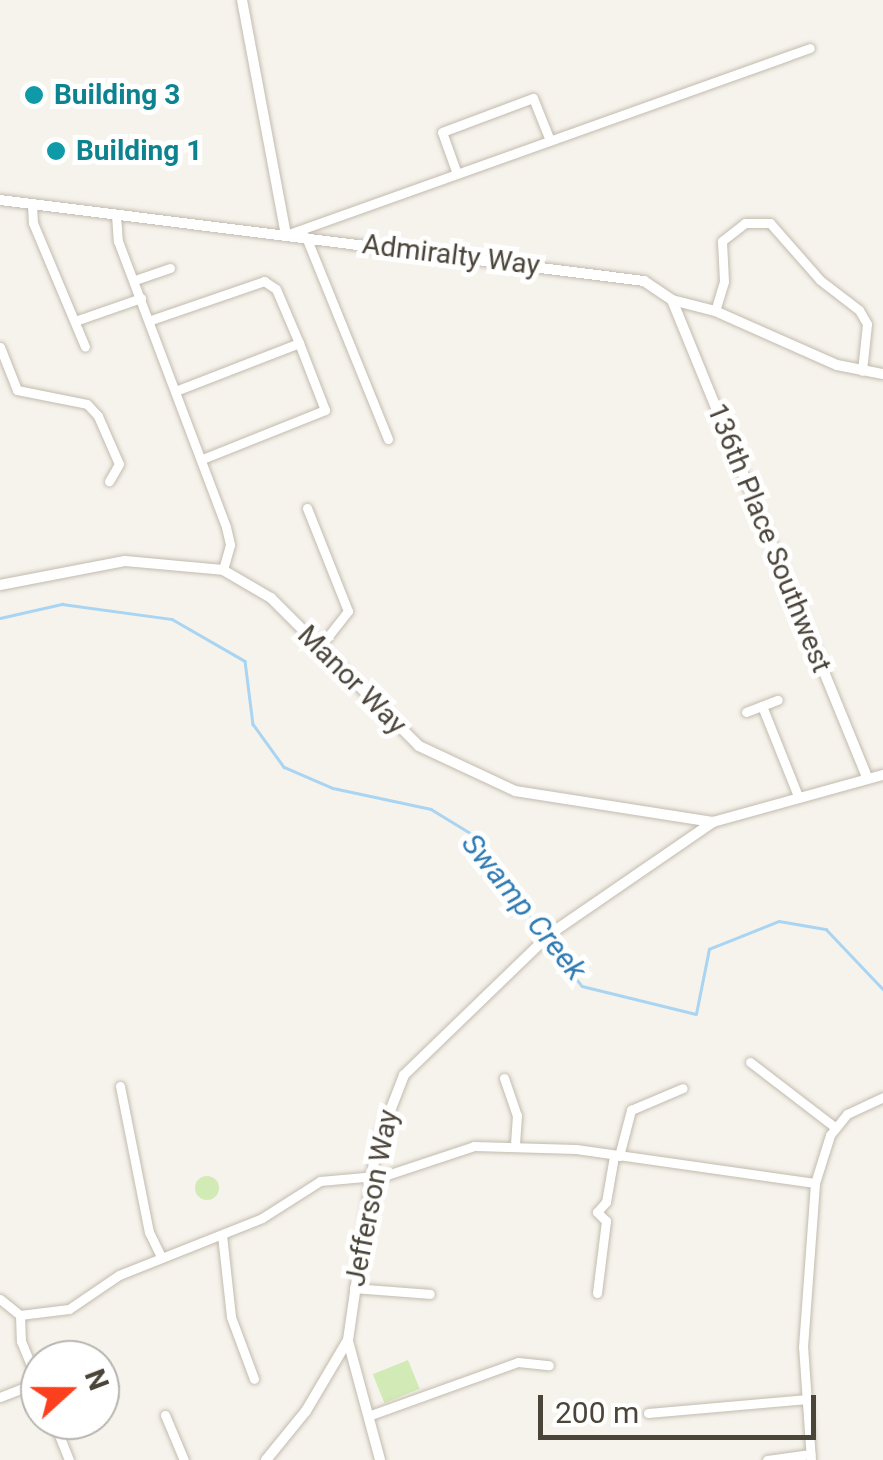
<!DOCTYPE html>
<style>
body{margin:0}
#map{position:relative;width:883px;height:1460px;overflow:hidden;background:#f6f3ec;font-family:Roboto,sans-serif}
div>[style]{position:absolute}
[style*='--x']{left:calc(var(--x)*1px);top:calc(var(--y)*1px);width:calc(var(--w)*1px);rotate:calc(var(--a)*1deg)}
.green>*{inset:0;background:#d2eab5;transform-origin:0 0}
.round{border-radius:50%}
.stream>*{height:2.5px;margin:-1.25px;padding:0 1.25px;transform-origin:1.25px;border-radius:1.25px;background:#a9d4f2}
.roads{filter:drop-shadow(0 0 2px #c2bbae) drop-shadow(0 0 2px #c2bbae)}
.minor>*{height:9px;margin:-4.5px;padding:0 4.5px;transform-origin:4.5px;border-radius:4.5px;background:#fff}
.tertiary>*{height:10px;margin:-5px;padding:0 5px;transform-origin:5px;border-radius:5px;background:#fff}
.dots>*{width:28px;height:28px;translate:-50% -50%;box-sizing:border-box;border:5px solid #fff;border-radius:50%}
span{translate:-50% -50%;white-space:nowrap;text-align:center;line-height:1.15;-webkit-text-stroke:10px #fff;paint-order:stroke}
.culture-label{font-size:28px;color:#0d838f;font-weight:700}
.left{translate:0 -50%;text-align:left}
.street-label{font-size:28px;color:#4b4439}
.water-label{font-size:30px;color:#2e7ab2;font-style:italic}
.north{position:absolute;left:20px;top:1340px;width:100px;height:100px;box-sizing:border-box;background:#fff;border:2px solid #b7b4b0;border-radius:50%;rotate:69deg;font-size:28px;font-weight:700;line-height:40px;text-align:center;color:#4b4439}
.north::after{content:'';display:block;margin:auto;width:35px;height:45px;background:#fc3f1d;clip-path:polygon(50% 0,100% 100%,50% 72%,0 100%)}
.scale{position:absolute;left:538px;top:1395px;width:278px;height:45px;box-sizing:border-box;border:5px solid #4b4439;border-top:0;padding-left:12px;font-size:30px;line-height:35px;white-space:nowrap;color:#4b4439;-webkit-text-stroke:8px #fff;paint-order:stroke}
</style>
<div id="map">
<div class="green">
<div class="round" style="left:195px;top:1176px;width:24px;height:24px"></div>
<div style="left:408px;top:1360px;width:31px;height:38px;rotate:68deg"></div>
</div>
<div class="stream">
<div style="--x:0;--y:618;--w:64;--a:-12.7"></div>
<div style="--x:62;--y:604;--w:111;--a:7.8"></div>
<div style="--x:172;--y:619;--w:84;--a:29.9"></div>
<div style="--x:245;--y:661;--w:64;--a:82.8"></div>
<div style="--x:253;--y:724;--w:53;--a:54.2"></div>
<div style="--x:284;--y:767;--w:53;--a:23.2"></div>
<div style="--x:333;--y:788;--w:100;--a:12.1"></div>
<div style="--x:431;--y:809;--w:48;--a:31.4"></div>
<div style="--x:472;--y:834;--w:125;--a:54.8"></div>
<div style="--x:549;--y:943;--w:54;--a:52.5"></div>
<div style="--x:582;--y:986;--w:117;--a:13.8"></div>
<div style="--x:696;--y:1014;--w:66;--a:-78.7"></div>
<div style="--x:709;--y:949;--w:75;--a:-21.8"></div>
<div style="--x:779;--y:921;--w:48;--a:9.7"></div>
<div style="--x:826;--y:929;--w:83;--a:46.5"></div>
</div>
<div class="roads">
<div class="minor">
<div style="--x:456;--y:171;--w:41;--a:-109.7"></div>
<div style="--x:442;--y:132;--w:97;--a:-20.5"></div>
<div style="--x:533;--y:98;--w:43;--a:68.2"></div>
<div style="--x:32;--y:205;--w:18;--a:87"></div>
<div style="--x:33;--y:223;--w:134;--a:67.2"></div>
<div style="--x:116;--y:215;--w:26;--a:86"></div>
<div style="--x:118;--y:241;--w:306;--a:69.3"></div>
<div style="--x:226;--y:527;--w:18;--a:77"></div>
<div style="--x:230;--y:545;--w:26;--a:106"></div>
<div style="--x:286;--y:235;--w:556;--a:-19.64"></div>
<div style="--x:306;--y:237;--w:218;--a:67.9"></div>
<div style="--x:135;--y:280;--w:37;--a:-19"></div>
<div style="--x:715;--y:311;--w:31;--a:-73"></div>
<div style="--x:724;--y:281;--w:40;--a:-92.9"></div>
<div style="--x:722;--y:241;--w:29;--a:-38"></div>
<div style="--x:745;--y:223;--w:25;--a:0"></div>
<div style="--x:770;--y:223;--w:76;--a:48.7"></div>
<div style="--x:820;--y:280;--w:49;--a:37.6"></div>
<div style="--x:859;--y:310;--w:16;--a:60"></div>
<div style="--x:867;--y:324;--w:47;--a:96.1"></div>
<div style="--x:151;--y:320;--w:120;--a:-19"></div>
<div style="--x:264;--y:281;--w:14;--a:34"></div>
<div style="--x:276;--y:289;--w:59;--a:66.9"></div>
<div style="--x:299;--y:343;--w:72;--a:68.8"></div>
<div style="--x:325;--y:410;--w:129;--a:158.2"></div>
<div style="--x:75;--y:321;--w:70;--a:-19.2"></div>
<div style="--x:0;--y:347;--w:46;--a:68.4"></div>
<div style="--x:17;--y:390;--w:71;--a:11.3"></div>
<div style="--x:87;--y:404;--w:16;--a:47"></div>
<div style="--x:98;--y:416;--w:52;--a:66.4"></div>
<div style="--x:119;--y:464;--w:20;--a:120"></div>
<div style="--x:178;--y:390;--w:130;--a:-21.2"></div>
<div style="--x:307;--y:508;--w:111;--a:68.3"></div>
<div style="--x:348;--y:611;--w:47;--a:128.1"></div>
<div style="--x:762;--y:706;--w:97;--a:68.2"></div>
<div style="--x:746;--y:712;--w:34;--a:-21"></div>
<div style="--x:750;--y:1062;--w:108;--a:37.5"></div>
<div style="--x:504;--y:1078;--w:39;--a:71"></div>
<div style="--x:517;--y:1115;--w:27;--a:94"></div>
<div style="--x:120;--y:1086;--w:149;--a:78.8"></div>
<div style="--x:149;--y:1232;--w:28;--a:64"></div>
<div style="--x:619;--y:1156;--w:48;--a:-75.4"></div>
<div style="--x:631;--y:1110;--w:56;--a:-22.9"></div>
<div style="--x:222;--y:1235;--w:82;--a:83.7"></div>
<div style="--x:231;--y:1317;--w:66;--a:69.6"></div>
<div style="--x:354;--y:1288;--w:76;--a:4.5"></div>
<div style="--x:597;--y:1293;--w:73;--a:-82.9"></div>
<div style="--x:606;--y:1221;--w:13;--a:-135"></div>
<div style="--x:597;--y:1212;--w:13;--a:-48"></div>
<div style="--x:606;--y:1202;--w:47;--a:-80.1"></div>
<div style="--x:0;--y:1299;--w:26;--a:39"></div>
<div style="--x:20;--y:1315;--w:26;--a:88"></div>
<div style="--x:21;--y:1341;--w:50;--a:67.6"></div>
<div style="--x:20;--y:1315;--w:49;--a:-7"></div>
<div style="--x:69;--y:1309;--w:60;--a:-34.2"></div>
<div style="--x:119;--y:1275;--w:154;--a:-21.7"></div>
<div style="--x:262;--y:1218;--w:69;--a:-32.5"></div>
<div style="--x:320;--y:1181;--w:67;--a:-5.1"></div>
<div style="--x:387;--y:1175;--w:92;--a:-18.4"></div>
<div style="--x:474;--y:1146;--w:102;--a:1.7"></div>
<div style="--x:576;--y:1149;--w:241;--a:8.1"></div>
<div style="--x:0;--y:1397;--w:41;--a:-21.5"></div>
<div style="--x:648;--y:1413;--w:160;--a:-5"></div>
<div style="--x:165;--y:1415;--w:49;--a:67.1"></div>
<div style="--x:368;--y:1416;--w:159;--a:-19.8"></div>
<div style="--x:518;--y:1362;--w:31;--a:6"></div>
<div style="--x:53;--y:1420;--w:43;--a:68.2"></div>
<div style="--x:767;--y:1460;--w:44;--a:-7.8"></div>
<div style="--x:811;--y:1460;--w:113;--a:-94"></div>
<div style="--x:803;--y:1347;--w:164;--a:-85.8"></div>
<div style="--x:815;--y:1183;--w:50;--a:-72.6"></div>
<div style="--x:830;--y:1135;--w:27;--a:-51"></div>
<div style="--x:847;--y:1114;--w:40;--a:-25"></div>
</div>
<div class="tertiary">
<div style="--x:242;--y:0;--w:239;--a:79.4"></div>
<div style="--x:0;--y:200;--w:649;--a:7.17"></div>
<div style="--x:644;--y:281;--w:34;--a:34"></div>
<div style="--x:672;--y:300;--w:44;--a:14.3"></div>
<div style="--x:715;--y:311;--w:133;--a:23.9"></div>
<div style="--x:837;--y:365;--w:47;--a:11.1"></div>
<div style="--x:672;--y:300;--w:515;--a:67.77"></div>
<div style="--x:0;--y:585;--w:127;--a:-10.9"></div>
<div style="--x:125;--y:561;--w:98;--a:5.2"></div>
<div style="--x:223;--y:570;--w:56;--a:30.3"></div>
<div style="--x:271;--y:598;--w:209;--a:45"></div>
<div style="--x:419;--y:746;--w:106;--a:25.1"></div>
<div style="--x:515;--y:791;--w:200;--a:8.9"></div>
<div style="--x:713;--y:822;--w:176;--a:-15.5"></div>
<div style="--x:348;--y:1341;--w:123;--a:74.9"></div>
<div style="--x:266;--y:1460;--w:63;--a:-50.8"></div>
<div style="--x:306;--y:1411;--w:82;--a:-59.4"></div>
<div style="--x:348;--y:1340;--w:195;--a:-81.7"></div>
<div style="--x:376;--y:1147;--w:77;--a:-68.7"></div>
<div style="--x:404;--y:1075;--w:203;--a:-44"></div>
<div style="--x:550;--y:934;--w:198;--a:-34.5"></div>
</div>
</div>
<div class="dots">
<div style="left:34px;top:95px;background:#0f9aa8"></div>
<div style="left:56px;top:151px;background:#0f9aa8"></div>
</div>
<div class="culture-label">
<span class="left" style="left:54px;top:95px">Building 3</span>
<span class="left" style="left:76px;top:151px">Building 1</span>
</div>
<div class="street-label">
<span style="left:451px;top:255px;rotate:7deg">Admiralty Way</span>
<span style="left:769px;top:538px;rotate:68deg">136th Place Southwest</span>
<span style="left:352px;top:680px;rotate:45deg">Manor Way</span>
<span style="left:372px;top:1198px;rotate:-79deg">Jefferson Way</span>
</div>
<div class="water-label">
<span style="left:524px;top:907px;rotate:51deg">Swamp Creek</span>
</div>
<div class="north">N</div>
<div class="scale">200 m</div>
</div>
